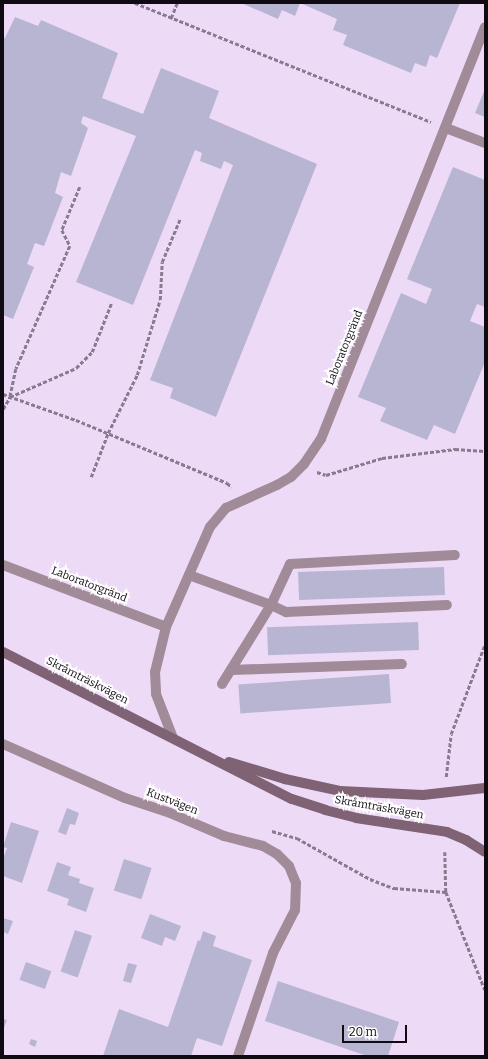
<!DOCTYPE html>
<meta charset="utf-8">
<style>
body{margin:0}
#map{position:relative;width:488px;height:1059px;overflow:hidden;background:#eddaf6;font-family:Bitter,serif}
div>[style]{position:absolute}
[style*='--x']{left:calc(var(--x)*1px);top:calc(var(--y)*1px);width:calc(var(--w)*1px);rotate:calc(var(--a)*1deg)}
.building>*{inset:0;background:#b8b5d2;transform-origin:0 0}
.path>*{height:2.5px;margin-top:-1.25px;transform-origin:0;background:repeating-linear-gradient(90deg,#887b8f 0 4px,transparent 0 6px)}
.lane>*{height:10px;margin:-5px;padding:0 5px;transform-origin:5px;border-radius:5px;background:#a18b99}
.street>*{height:10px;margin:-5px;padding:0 5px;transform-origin:5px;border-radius:5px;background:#a18b99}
.secondary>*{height:10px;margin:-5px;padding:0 5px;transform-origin:5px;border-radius:5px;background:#806275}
span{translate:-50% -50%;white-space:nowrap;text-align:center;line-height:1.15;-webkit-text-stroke:4px #fff;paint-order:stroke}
.street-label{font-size:11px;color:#100a13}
.frame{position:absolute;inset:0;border:4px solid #100a13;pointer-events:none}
.scale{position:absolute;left:342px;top:1025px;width:65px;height:18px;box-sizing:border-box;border:2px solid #100a13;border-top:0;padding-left:5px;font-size:12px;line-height:14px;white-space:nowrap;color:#100a13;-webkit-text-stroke:3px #fff;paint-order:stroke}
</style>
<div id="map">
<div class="building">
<div style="clip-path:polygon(241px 3px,460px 3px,437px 58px,430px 55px,426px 67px,415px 63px,411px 73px,343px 45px,347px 35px,333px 30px,337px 19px,300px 3px,295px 16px,282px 10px,278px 19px)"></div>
<div style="clip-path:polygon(15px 17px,38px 26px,41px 20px,118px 53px,102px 98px,143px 114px,161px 68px,219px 91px,209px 118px,317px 164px,216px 417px,170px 398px,173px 388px,150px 380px,233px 165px,224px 161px,221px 169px,200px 161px,202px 153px,195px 150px,133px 305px,76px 282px,136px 136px,83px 116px,81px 123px,88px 128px,71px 176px,61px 172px,55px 193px,63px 197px,44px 246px,35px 243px,27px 264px,34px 267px,13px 319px,3px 315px,3px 37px,5px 38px)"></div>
<div style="clip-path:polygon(485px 89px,485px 117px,475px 113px)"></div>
<div style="clip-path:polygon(453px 167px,485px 180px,485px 307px,477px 304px,470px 321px,485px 327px,485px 362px,455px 434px,434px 425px,427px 440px,380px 421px,386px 408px,358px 397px,401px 293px,426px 304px,432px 289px,407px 279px)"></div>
<div style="left:444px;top:567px;width:28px;height:146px;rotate:88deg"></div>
<div style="left:418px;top:622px;width:28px;height:151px;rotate:88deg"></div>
<div style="left:389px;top:674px;width:29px;height:151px;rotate:86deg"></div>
<div style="clip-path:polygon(67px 808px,79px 813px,75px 825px,70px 824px,66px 835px,58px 832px)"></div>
<div style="clip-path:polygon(11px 822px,39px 831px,22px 883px,3px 876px,3px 859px,7px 848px,3px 847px)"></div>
<div style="left:124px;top:859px;width:29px;height:33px;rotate:18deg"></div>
<div style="clip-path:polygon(57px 862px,71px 867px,68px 875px,80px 879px,79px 883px,94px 888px,86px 912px,67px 905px,69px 899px,47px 891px)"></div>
<div style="clip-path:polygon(150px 914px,181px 926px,175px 941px,165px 937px,162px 946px,141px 938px)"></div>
<div style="clip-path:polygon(3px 918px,13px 921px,8px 934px,3px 932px)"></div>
<div style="left:75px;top:930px;width:18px;height:44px;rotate:19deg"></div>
<div style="clip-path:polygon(203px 931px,216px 936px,213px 946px,252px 960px,222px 1046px,197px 1038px,191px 1056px,103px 1056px,119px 1009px,168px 1027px,198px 940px,200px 941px)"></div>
<div style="left:26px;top:962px;width:27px;height:19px;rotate:20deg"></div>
<div style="clip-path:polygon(128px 963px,137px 965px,131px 983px,123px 981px)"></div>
<div style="clip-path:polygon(278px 981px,399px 1022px,388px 1056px,367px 1056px,265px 1021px)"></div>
<div style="clip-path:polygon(3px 1019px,7px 1020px,3px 1030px)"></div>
<div style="clip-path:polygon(31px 1039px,37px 1041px,35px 1047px,29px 1044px)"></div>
</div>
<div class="path">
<div style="--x:135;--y:3;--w:319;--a:21.9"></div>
<div style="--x:171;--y:18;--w:16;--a:-68"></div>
<div style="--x:80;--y:187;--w:47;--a:112.7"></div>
<div style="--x:62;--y:230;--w:18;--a:63"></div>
<div style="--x:70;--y:246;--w:134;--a:113.7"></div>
<div style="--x:16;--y:369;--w:29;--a:102"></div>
<div style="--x:10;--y:397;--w:72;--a:-23.7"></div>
<div style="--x:76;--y:368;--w:23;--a:-45"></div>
<div style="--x:92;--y:352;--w:52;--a:-68.4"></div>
<div style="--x:3;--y:394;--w:77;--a:19.6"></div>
<div style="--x:76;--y:420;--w:164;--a:22.6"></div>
<div style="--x:227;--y:483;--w:6;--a:39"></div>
<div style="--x:3;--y:409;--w:14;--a:-60"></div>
<div style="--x:317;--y:472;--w:9;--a:18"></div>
<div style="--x:326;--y:475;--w:59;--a:-16.9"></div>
<div style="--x:382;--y:458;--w:74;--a:-7"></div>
<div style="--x:455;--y:449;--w:30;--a:4"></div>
<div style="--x:91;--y:477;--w:47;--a:-68.9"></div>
<div style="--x:108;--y:433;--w:65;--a:-63.4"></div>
<div style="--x:137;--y:375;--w:78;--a:-73"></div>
<div style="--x:160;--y:300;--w:38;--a:-87"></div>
<div style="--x:162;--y:262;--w:47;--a:-67.3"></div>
<div style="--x:446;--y:777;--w:43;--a:-83.4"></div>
<div style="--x:451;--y:734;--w:96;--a:-69.3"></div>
<div style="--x:272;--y:831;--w:26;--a:16"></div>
<div style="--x:297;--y:838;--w:84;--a:29.3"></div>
<div style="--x:370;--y:879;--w:26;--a:21"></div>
<div style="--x:394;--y:888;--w:52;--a:4.4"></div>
<div style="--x:445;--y:852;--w:40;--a:88.6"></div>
<div style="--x:446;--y:892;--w:105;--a:68.3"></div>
</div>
<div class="lane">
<div style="--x:446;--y:128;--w:42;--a:21"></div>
<div style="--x:189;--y:575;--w:87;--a:20.1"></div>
<div style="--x:271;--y:605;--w:45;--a:-65.1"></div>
<div style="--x:290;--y:564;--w:165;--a:-3.1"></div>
<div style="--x:231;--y:670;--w:171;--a:-2"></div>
<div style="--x:222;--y:684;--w:93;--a:-58.2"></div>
<div style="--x:271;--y:605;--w:17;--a:25"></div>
<div style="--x:286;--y:612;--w:161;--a:-2.5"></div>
<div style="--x:238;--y:1056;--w:109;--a:-71.2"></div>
<div style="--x:273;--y:953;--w:48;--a:-62.9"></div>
</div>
<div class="street">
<div style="--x:3;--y:565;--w:174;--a:20.8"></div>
<div style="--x:166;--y:627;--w:109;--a:-66.3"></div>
<div style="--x:210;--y:527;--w:25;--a:-50"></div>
<div style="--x:226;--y:508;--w:56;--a:-24.3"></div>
<div style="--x:277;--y:485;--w:16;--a:-30"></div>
<div style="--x:291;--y:477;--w:18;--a:-45"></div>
<div style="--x:304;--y:464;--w:30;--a:-56"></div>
<div style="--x:321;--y:439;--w:443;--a:-68.3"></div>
<div style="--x:166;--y:627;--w:46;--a:103.7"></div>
<div style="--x:155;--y:672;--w:22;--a:87"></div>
<div style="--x:156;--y:694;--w:47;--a:68.9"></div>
<div style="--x:3;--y:744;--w:133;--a:23.9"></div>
<div style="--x:125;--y:798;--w:47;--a:18.4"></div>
<div style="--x:170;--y:813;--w:59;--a:23.1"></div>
<div style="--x:224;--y:836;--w:40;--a:14.4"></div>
<div style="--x:263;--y:846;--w:16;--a:30"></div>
<div style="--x:277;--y:854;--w:17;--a:45"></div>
<div style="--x:289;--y:866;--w:18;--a:68"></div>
<div style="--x:296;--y:883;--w:27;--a:92"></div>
</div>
<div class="secondary">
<div style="--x:3;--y:652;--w:324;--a:27"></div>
<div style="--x:292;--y:799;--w:35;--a:18"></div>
<div style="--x:325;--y:810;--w:32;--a:14"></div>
<div style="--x:356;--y:818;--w:92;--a:8.7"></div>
<div style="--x:447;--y:832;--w:21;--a:23"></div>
<div style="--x:466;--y:840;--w:22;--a:32"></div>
<div style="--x:229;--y:762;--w:59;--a:16.9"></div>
<div style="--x:285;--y:779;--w:56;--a:12.3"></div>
<div style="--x:340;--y:791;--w:83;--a:2.8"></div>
<div style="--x:423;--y:795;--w:62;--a:-6.4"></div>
</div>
<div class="street-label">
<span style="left:345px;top:348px;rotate:-68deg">Laboratorgränd</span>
<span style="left:89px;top:585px;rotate:21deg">Laboratorgränd</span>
<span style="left:87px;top:681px;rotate:27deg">Skråmträskvägen</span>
<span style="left:172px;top:802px;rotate:21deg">Kustvägen</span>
<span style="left:379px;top:808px;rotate:10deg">Skråmträskvägen</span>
</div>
<div class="frame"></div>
<div class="scale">20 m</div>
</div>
